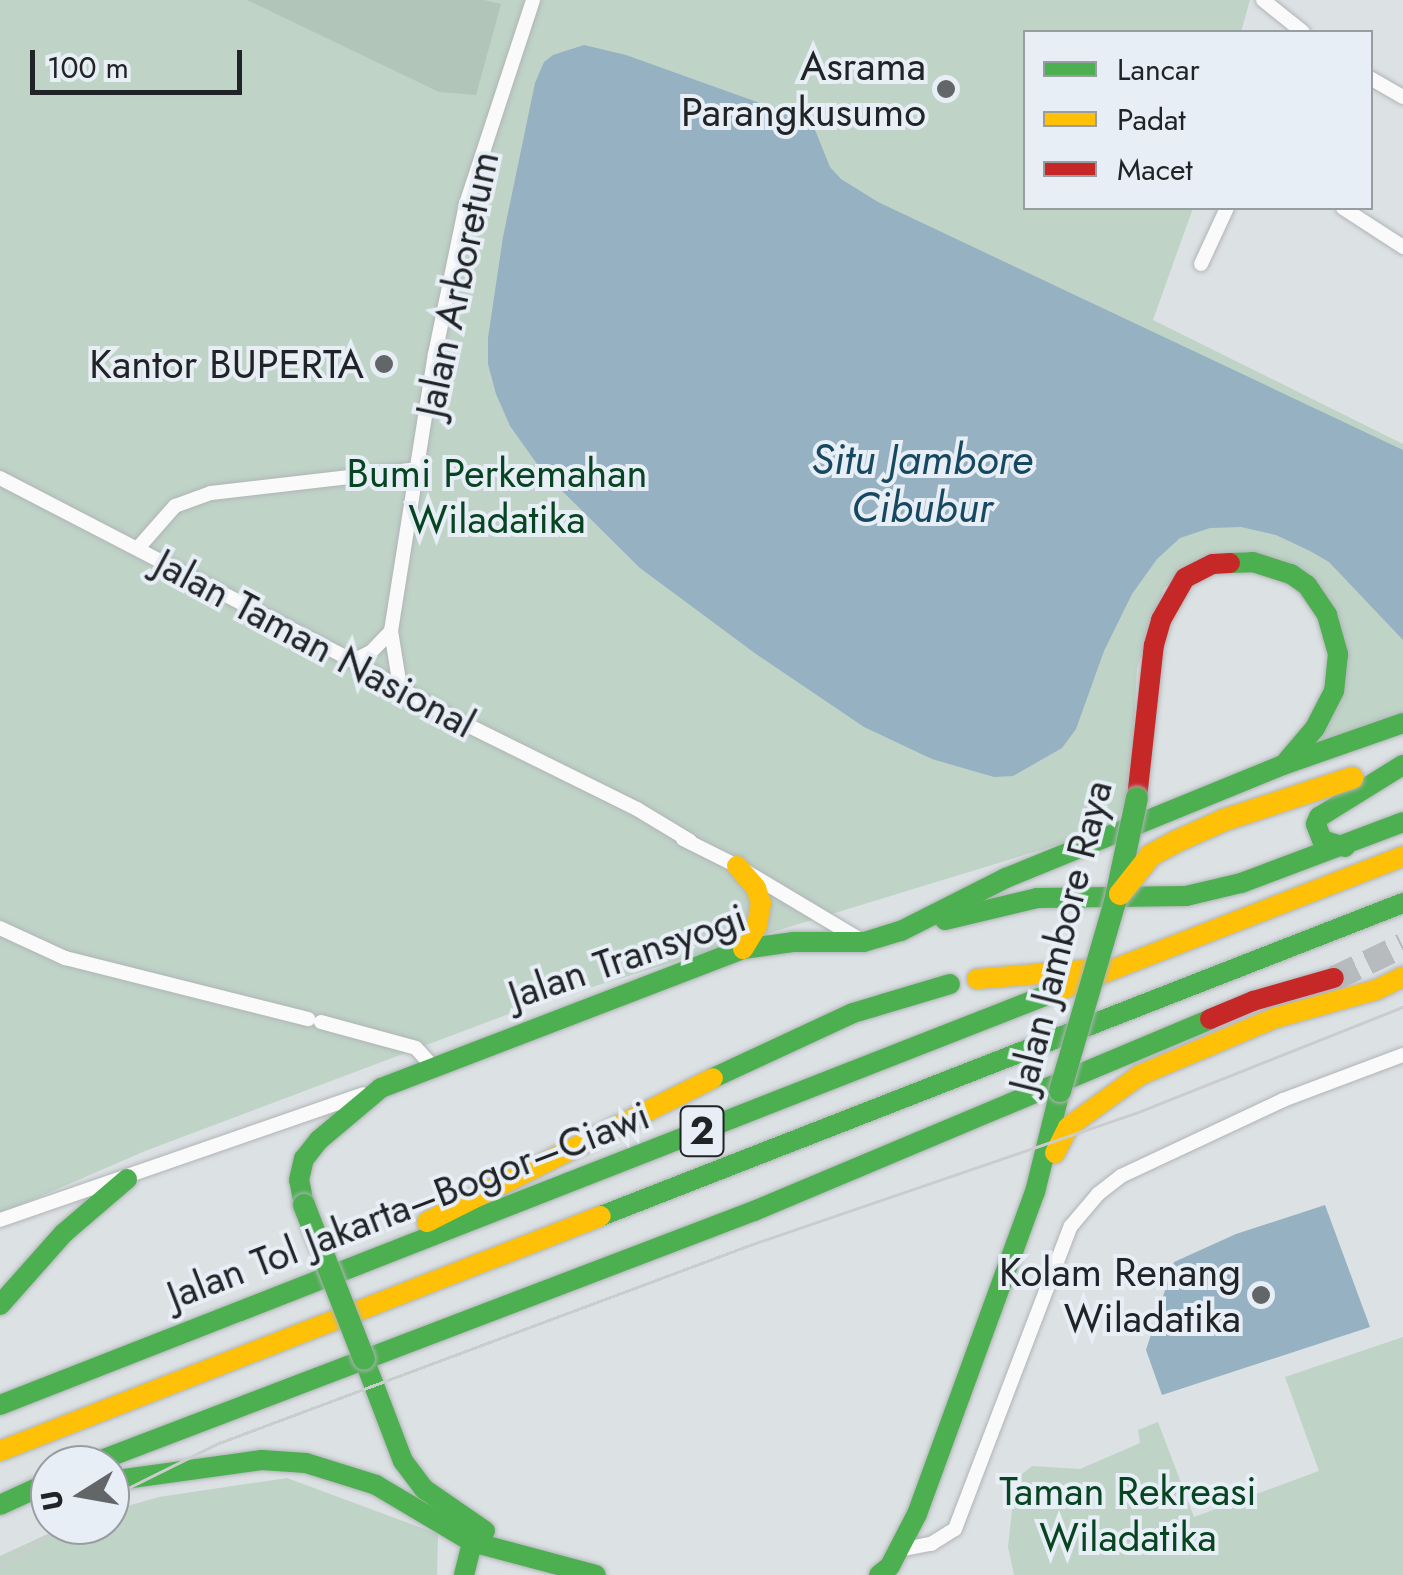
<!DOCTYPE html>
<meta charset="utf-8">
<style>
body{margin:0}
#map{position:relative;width:1403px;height:1575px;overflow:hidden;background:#dce1e4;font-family:Jost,sans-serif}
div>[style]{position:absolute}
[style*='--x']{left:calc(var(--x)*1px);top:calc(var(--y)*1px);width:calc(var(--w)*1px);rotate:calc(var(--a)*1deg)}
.green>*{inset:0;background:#bfd3c7}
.forest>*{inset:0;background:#b1c6b9}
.water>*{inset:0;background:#95b1c2}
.highway-tunnel>*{height:25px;margin-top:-12.5px;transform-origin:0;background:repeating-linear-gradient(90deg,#b7bbbe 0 25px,transparent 0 37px)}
.roads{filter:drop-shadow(0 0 2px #b0b4b6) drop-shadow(0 0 2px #b0b4b6)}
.street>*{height:14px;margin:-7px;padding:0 7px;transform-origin:7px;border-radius:7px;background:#fafafb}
.fast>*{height:20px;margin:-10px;padding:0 10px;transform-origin:10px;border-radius:10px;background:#4caf50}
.slow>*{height:20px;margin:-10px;padding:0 10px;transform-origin:10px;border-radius:10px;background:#ffc107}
.jam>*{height:20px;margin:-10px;padding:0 10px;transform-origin:10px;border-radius:10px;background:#c62828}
.tram>*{height:2.5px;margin:-1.25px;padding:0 1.25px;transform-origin:1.25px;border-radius:1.25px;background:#cbcdcd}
.bridges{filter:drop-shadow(0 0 2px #b0b4b6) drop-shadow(0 0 2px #b0b4b6)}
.fast-bridge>*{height:22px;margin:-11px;padding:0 11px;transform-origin:11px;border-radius:11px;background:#4caf50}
.slow-bridge>*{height:22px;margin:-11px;padding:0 11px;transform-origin:11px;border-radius:11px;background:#ffc107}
.dots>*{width:28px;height:28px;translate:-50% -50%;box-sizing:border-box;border:5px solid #e7eef5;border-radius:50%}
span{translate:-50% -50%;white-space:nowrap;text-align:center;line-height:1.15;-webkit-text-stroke:8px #e7eef5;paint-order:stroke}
.shield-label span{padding:2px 8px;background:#e7eef5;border:2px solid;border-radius:8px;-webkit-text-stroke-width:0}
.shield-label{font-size:38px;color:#212426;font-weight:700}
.poi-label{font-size:40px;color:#212426}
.right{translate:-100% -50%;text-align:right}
.street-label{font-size:40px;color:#212426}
.park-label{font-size:40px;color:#074421}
.water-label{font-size:42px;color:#174861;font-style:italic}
.legend{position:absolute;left:1023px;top:30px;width:350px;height:180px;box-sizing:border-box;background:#e7eef5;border:2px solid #989da2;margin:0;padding:12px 18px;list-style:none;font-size:30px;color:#212426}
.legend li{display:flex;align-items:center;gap:20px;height:50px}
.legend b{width:50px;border:2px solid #989da2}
.north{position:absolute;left:30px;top:1445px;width:100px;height:100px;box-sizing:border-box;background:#e7eef5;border:2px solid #989da2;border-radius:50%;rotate:259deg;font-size:28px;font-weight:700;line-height:40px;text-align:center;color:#212426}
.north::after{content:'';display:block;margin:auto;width:35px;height:45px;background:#626668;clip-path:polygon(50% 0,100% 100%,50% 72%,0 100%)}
.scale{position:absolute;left:30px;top:50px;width:212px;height:45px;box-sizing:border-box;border:5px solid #212426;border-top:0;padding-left:12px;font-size:30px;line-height:35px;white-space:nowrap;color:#212426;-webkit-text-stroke:8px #e7eef5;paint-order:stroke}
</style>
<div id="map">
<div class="green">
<div style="clip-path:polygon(0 0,1250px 0,1241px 32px,1026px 32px,1026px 208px,1193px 208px,1153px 320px,1403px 444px,1403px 724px,1301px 759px,1341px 647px,1274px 563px,1180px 576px,1164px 588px,1137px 669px,1131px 784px,1116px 827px,530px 1006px,145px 1151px,0 1214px)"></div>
<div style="clip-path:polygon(1403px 1337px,1403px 1575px,1014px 1575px,1008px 1547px,1013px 1501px,1022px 1474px,1032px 1466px,1080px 1469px,1140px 1443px,1138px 1430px,1158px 1422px,1194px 1517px,1319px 1471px,1285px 1377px)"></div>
<div style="clip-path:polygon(287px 1478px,438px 1534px,437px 1575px,0 1575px,0 1556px,67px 1525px,110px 1525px,110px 1511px,159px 1497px)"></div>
</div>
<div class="forest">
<div style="clip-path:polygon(247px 0,484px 0,501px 4px,476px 95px,439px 92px)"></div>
</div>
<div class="water">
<div style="clip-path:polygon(584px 45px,626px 55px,799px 117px,813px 125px,830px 167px,841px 179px,878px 202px,1403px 450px,1403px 640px,1329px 562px,1310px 551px,1276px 535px,1241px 527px,1210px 528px,1180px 538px,1157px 559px,1132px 594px,1104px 651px,1076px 729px,1062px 748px,1013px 776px,994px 777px,932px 759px,864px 727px,756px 654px,640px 568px,542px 471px,510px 426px,496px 394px,488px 364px,488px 338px,503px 237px,535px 83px,544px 62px,553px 55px)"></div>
<div style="clip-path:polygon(1325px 1205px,1370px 1327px,1162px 1395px,1146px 1350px,1174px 1262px,1236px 1234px)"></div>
</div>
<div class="highway-tunnel">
<div style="--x:1334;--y:978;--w:76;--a:-25.6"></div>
</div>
<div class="roads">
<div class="street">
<div style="--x:1263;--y:0;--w:51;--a:38.7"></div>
<div style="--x:1370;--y:78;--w:38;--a:30"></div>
<div style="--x:1343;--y:208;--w:72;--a:33"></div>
<div style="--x:1201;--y:264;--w:62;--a:-65.1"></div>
<div style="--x:0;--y:478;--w:398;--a:27.4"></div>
<div style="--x:353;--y:661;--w:106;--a:29.9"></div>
<div style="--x:445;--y:714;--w:214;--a:26.3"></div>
<div style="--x:637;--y:809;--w:62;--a:31.1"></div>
<div style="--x:138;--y:548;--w:56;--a:-48.6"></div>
<div style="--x:175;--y:506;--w:38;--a:-20"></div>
<div style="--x:211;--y:493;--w:209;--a:-6.6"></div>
<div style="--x:353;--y:661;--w:20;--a:-27"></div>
<div style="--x:371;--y:652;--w:29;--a:-46"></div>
<div style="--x:400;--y:687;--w:57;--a:-99.1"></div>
<div style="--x:391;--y:631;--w:280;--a:-81"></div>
<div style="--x:435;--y:354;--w:153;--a:-78.3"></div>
<div style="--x:466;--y:204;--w:215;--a:-71.8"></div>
<div style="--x:683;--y:839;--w:60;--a:26.6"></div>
<div style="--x:737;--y:866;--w:142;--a:30.9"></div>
<div style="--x:0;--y:928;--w:72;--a:24.8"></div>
<div style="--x:65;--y:958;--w:251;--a:14.1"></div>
<div style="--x:321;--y:1022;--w:98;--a:15.3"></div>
<div style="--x:416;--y:1048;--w:24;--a:48"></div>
<div style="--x:0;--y:1220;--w:384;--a:-19.1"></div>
<div style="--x:899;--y:1550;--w:33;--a:-11"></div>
<div style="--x:931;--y:1544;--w:28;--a:-32"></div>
<div style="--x:955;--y:1529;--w:324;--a:-69.1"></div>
<div style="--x:1071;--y:1226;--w:42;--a:-49.8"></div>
<div style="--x:1098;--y:1194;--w:29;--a:-38"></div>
<div style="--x:1121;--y:1176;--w:179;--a:-25.1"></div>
<div style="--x:1283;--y:1100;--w:128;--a:-20.6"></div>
</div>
<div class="fast">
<div style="--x:1230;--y:563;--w:23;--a:-2"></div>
<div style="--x:1253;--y:562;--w:40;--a:18"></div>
<div style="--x:1291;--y:574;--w:19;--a:35"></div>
<div style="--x:1307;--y:585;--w:36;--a:56"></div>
<div style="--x:1327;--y:615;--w:41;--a:74.2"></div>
<div style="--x:1338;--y:654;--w:37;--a:96"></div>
<div style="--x:1334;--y:691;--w:42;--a:117.2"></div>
<div style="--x:1315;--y:728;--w:43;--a:130.3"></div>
<div style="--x:1345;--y:847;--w:24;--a:-163"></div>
<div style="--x:1322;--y:840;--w:17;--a:-111"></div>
<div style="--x:1316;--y:824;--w:8;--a:-67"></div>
<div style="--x:1319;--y:817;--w:99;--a:-31.8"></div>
<div style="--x:945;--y:920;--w:95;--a:-13.4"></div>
<div style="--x:1037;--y:898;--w:149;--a:-0.8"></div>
<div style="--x:1186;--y:896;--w:57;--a:-13.3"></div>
<div style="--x:1241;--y:883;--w:173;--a:-20.6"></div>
<div style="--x:713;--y:1078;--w:154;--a:-24.9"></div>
<div style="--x:853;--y:1013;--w:101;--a:-16.6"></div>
<div style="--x:304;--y:1205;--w:25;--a:-101"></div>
<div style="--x:299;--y:1180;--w:22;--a:-77"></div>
<div style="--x:304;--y:1159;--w:24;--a:-52"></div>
<div style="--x:319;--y:1140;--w:81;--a:-40"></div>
<div style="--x:381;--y:1088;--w:388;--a:-21"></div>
<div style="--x:743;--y:949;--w:50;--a:-8"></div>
<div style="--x:793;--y:942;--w:71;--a:0"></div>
<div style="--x:864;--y:942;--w:39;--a:-17"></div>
<div style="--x:901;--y:931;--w:118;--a:-26.8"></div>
<div style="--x:1006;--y:878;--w:299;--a:-22.2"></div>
<div style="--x:1283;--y:765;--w:127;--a:-19.3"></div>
<div style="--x:601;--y:1216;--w:861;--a:-21.32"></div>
<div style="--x:0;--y:1305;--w:96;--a:-48.4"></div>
<div style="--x:64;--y:1233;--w:83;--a:-40.6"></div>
<div style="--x:364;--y:1359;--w:109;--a:69.1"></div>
<div style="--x:403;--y:1461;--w:35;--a:53"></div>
<div style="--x:424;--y:1489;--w:74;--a:34.5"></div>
<div style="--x:0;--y:1405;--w:1138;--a:-21.38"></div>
<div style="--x:88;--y:1465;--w:713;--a:-20.88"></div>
<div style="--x:754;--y:1211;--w:495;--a:-22.8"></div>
<div style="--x:110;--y:1481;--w:153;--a:-7.9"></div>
<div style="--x:262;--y:1460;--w:44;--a:3.9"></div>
<div style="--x:306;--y:1463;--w:73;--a:17.4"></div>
<div style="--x:376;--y:1485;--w:112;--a:30.7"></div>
<div style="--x:472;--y:1542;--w:128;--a:14.9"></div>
<div style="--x:0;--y:1505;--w:55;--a:-24.7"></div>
<div style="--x:464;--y:1575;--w:34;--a:-76"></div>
<div style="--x:879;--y:1575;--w:14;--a:-39"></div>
<div style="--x:890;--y:1566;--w:59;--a:-62.6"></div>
<div style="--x:917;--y:1514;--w:343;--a:-69.9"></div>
<div style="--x:1035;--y:1192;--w:104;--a:-76.1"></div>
</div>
<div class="slow">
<div style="--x:737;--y:866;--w:29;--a:49"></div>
<div style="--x:756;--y:888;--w:16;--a:72"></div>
<div style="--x:761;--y:903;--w:23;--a:100"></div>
<div style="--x:757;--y:926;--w:27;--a:121"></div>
<div style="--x:977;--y:979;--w:120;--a:-4.8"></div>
<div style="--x:1060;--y:990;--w:368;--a:-21.3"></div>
<div style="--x:1055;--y:1153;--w:29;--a:-63"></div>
<div style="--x:1068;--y:1127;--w:89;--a:-35.8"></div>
<div style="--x:1140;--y:1075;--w:147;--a:-22.9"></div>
<div style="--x:1275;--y:1018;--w:105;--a:-15.5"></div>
<div style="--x:1376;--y:990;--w:30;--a:-26"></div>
<div style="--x:427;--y:1222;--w:320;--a:-26.7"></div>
<div style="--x:0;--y:1451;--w:645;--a:-21.36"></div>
</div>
<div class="jam">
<div style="--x:1137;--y:798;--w:154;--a:-83.7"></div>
<div style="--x:1154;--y:645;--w:26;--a:-74"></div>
<div style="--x:1161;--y:620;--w:48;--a:-60.3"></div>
<div style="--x:1185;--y:578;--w:31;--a:-27"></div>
<div style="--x:1213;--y:564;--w:17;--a:-3"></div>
<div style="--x:1210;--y:1019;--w:47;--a:-22.7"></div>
<div style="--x:1253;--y:1001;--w:84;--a:-15.9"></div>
</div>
</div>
<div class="tram">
<div style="--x:110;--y:1497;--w:122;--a:-26.4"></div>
<div style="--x:219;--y:1443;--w:567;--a:-20.45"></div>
<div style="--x:750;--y:1245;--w:413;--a:-18.9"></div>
<div style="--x:1141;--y:1111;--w:282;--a:-21.7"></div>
<div style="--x:0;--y:1565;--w:76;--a:-31.6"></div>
</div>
<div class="bridges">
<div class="fast-bridge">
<div style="--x:1060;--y:1091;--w:197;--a:-73.8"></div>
<div style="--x:1115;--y:902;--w:106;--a:-78.1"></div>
<div style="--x:304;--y:1205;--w:165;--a:68.7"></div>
</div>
<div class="slow-bridge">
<div style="--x:1120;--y:894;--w:50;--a:-51.5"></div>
<div style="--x:1151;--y:855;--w:27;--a:-28"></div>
<div style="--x:1175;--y:842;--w:54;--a:-24.2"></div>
<div style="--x:1224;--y:820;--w:135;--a:-18.2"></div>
</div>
</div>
<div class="dots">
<div style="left:946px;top:89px;background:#626668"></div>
<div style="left:384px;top:364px;background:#626668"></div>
<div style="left:1261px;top:1295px;background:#626668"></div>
</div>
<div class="shield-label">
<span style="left:702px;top:1131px">2</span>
</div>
<div class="poi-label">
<span class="right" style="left:926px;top:89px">Asrama<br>Parangkusumo</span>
<span class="right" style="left:364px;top:364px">Kantor BUPERTA</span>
<span class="right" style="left:1241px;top:1295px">Kolam Renang<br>Wiladatika</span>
</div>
<div class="street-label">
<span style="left:457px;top:284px;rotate:-78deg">Jalan Arboretum</span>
<span style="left:315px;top:643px;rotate:28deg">Jalan Taman Nasional</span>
<span style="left:1060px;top:936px;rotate:-76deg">Jalan Jambore Raya</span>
<span style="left:627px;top:956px;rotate:-19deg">Jalan Transyogi</span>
<span style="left:408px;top:1205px;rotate:-21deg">Jalan Tol Jakarta–Bogor–Ciawi</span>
</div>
<div class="park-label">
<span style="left:497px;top:496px">Bumi Perkemahan<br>Wiladatika</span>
<span style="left:1128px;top:1514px">Taman Rekreasi<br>Wiladatika</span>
</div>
<div class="water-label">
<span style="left:922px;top:484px">Situ Jambore<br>Cibubur</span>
</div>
<ul class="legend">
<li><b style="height:12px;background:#4caf50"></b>Lancar</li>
<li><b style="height:12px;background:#ffc107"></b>Padat</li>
<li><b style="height:12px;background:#c62828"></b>Macet</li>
</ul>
<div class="north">U</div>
<div class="scale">100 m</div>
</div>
